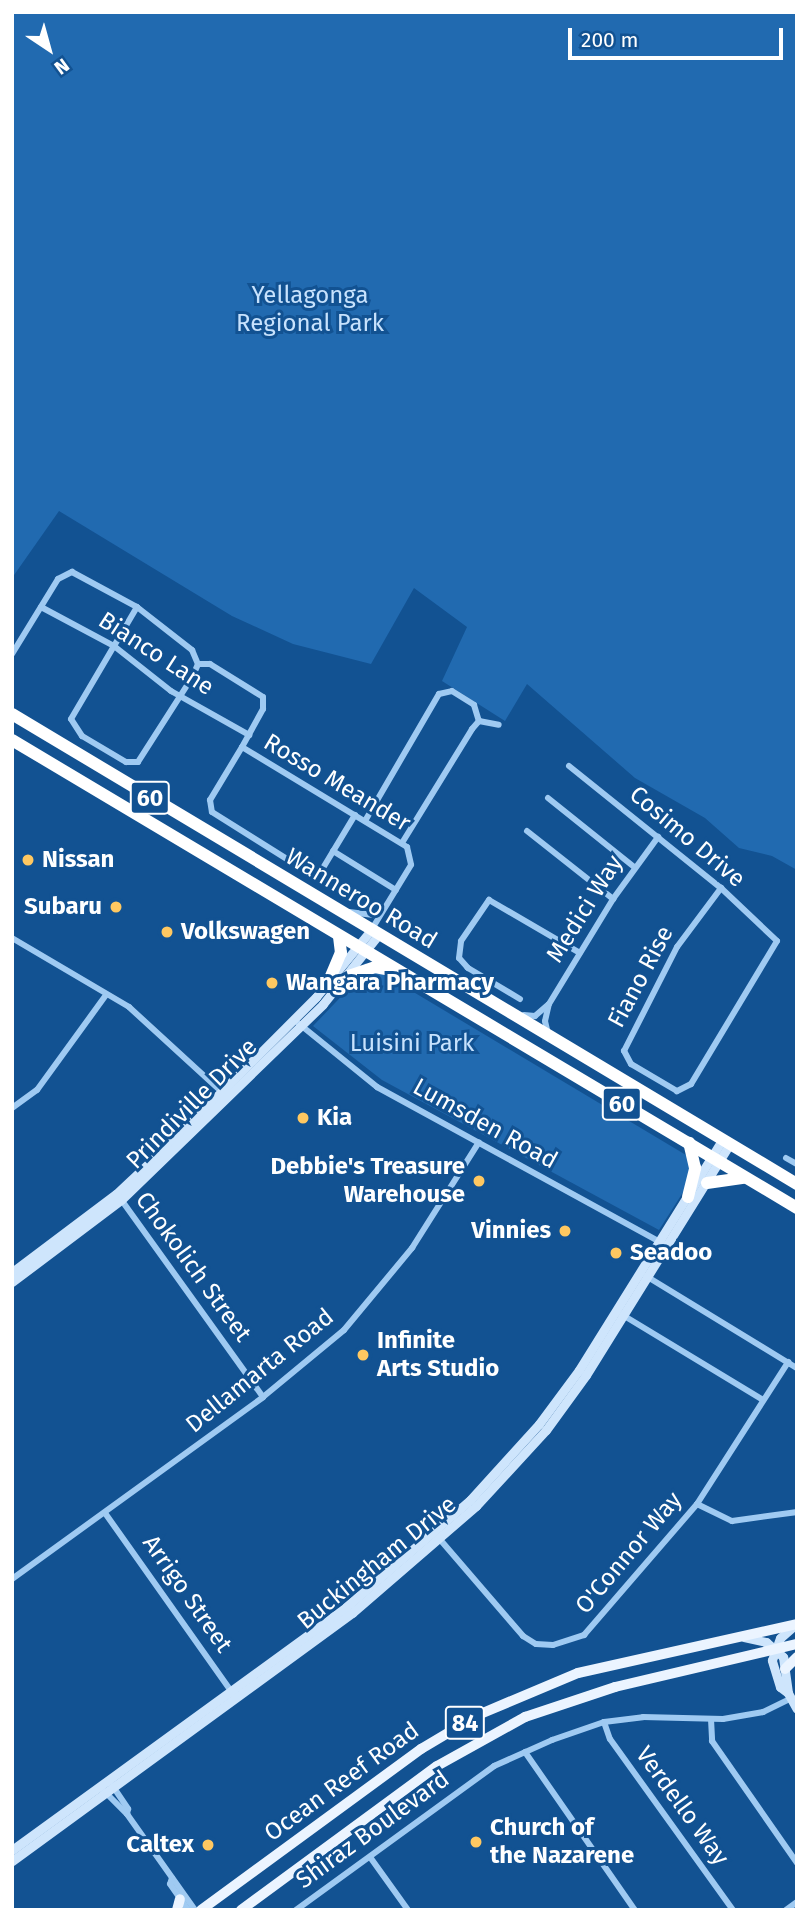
<!DOCTYPE html>
<style>
body{margin:0}
#map{position:relative;width:809px;height:1922px;overflow:hidden;background:#125292;font-family:"Fira Sans",sans-serif}
div>[style]{position:absolute}
[style*='--x']{left:calc(var(--x)*1px);top:calc(var(--y)*1px);width:calc(var(--w)*1px);rotate:calc(var(--a)*1deg)}
.green>*{inset:0;background:#216ab0}
.street>*{height:6px;margin:-3px;padding:0 3px;transform-origin:3px;border-radius:3px;background:#9fcaf2}
.secondary>*{height:9px;margin:-4.5px;padding:0 4.5px;transform-origin:4.5px;border-radius:4.5px;background:#cee5fc}
.primary>*{height:10px;margin:-5px;padding:0 5px;transform-origin:5px;border-radius:5px;background:#ebf4ff}
.highway>*{height:12px;margin:-6px;padding:0 6px;transform-origin:6px;border-radius:6px;background:#fff}
.dots>*{width:19px;height:19px;translate:-50% -50%;box-sizing:border-box;border:4px solid #125292;border-radius:50%}
span{translate:-50% -50%;white-space:nowrap;text-align:center;line-height:1.15;-webkit-text-stroke:6px #125292;paint-order:stroke}
.shield-label span{padding:2px 5px;background:#125292;border:2px solid;border-radius:5px;-webkit-text-stroke-width:0}
.shield-label{font-size:23px;color:#fff;font-weight:700}
.park-label{font-size:24px;color:#c7e2fd}
.street-label{font-size:24px;color:#fff}
.poi-label{font-size:24px;color:#fff;font-weight:700}
.left{translate:0 -50%;text-align:left}
.right{translate:-100% -50%;text-align:right}
.frame{position:absolute;inset:0;border:14px solid #fff;pointer-events:none}
.north{position:absolute;left:14px;top:14px;width:70px;height:70px;-webkit-text-stroke:5px #125292;paint-order:stroke;rotate:144deg;font-size:19px;font-weight:700;line-height:28px;text-align:center;color:#fff}
.north::after{content:'';display:block;margin:auto;width:24px;height:32px;background:#fff;clip-path:polygon(50% 0,100% 100%,50% 72%,0 100%)}
.scale{position:absolute;left:568px;top:28px;width:215px;height:32px;box-sizing:border-box;border:4px solid #fff;border-top:0;padding-left:9px;font-size:21px;line-height:24px;white-space:nowrap;color:#fff;-webkit-text-stroke:5px #125292;paint-order:stroke}
</style>
<div id="map">
<div class="green">
<div style="clip-path:polygon(12px 12px,797px 12px,797px 870px,772px 856px,739px 848px,705px 818px,635px 778px,527px 684px,505px 721px,442px 681px,467px 627px,414px 588px,371px 664px,293px 644px,232px 616px,59px 511px,12px 578px)"></div>
<div style="clip-path:polygon(365px 963px,701px 1164px,659px 1230px,382px 1080px,313px 1026px,356px 981px)"></div>
</div>
<div class="street">
<div style="--x:41;--y:607;--w:83;--a:28.1"></div>
<div style="--x:114;--y:646;--w:73;--a:38.3"></div>
<div style="--x:171;--y:691;--w:90;--a:29.4"></div>
<div style="--x:12;--y:654;--w:88;--a:-58.5"></div>
<div style="--x:58;--y:579;--w:16;--a:-27"></div>
<div style="--x:72;--y:572;--w:74;--a:28.3"></div>
<div style="--x:137;--y:607;--w:70;--a:38"></div>
<div style="--x:192;--y:650;--w:15;--a:67"></div>
<div style="--x:198;--y:664;--w:13;--a:113"></div>
<div style="--x:193;--y:676;--w:102;--a:122.6"></div>
<div style="--x:138;--y:762;--w:12;--a:180"></div>
<div style="--x:126;--y:762;--w:51;--a:-149.4"></div>
<div style="--x:82;--y:736;--w:20;--a:-123"></div>
<div style="--x:71;--y:719;--w:130;--a:-59.5"></div>
<div style="--x:198;--y:664;--w:12;--a:0"></div>
<div style="--x:210;--y:664;--w:62;--a:31.9"></div>
<div style="--x:263;--y:697;--w:12;--a:90"></div>
<div style="--x:263;--y:709;--w:43;--a:118.9"></div>
<div style="--x:242;--y:747;--w:193;--a:31.2"></div>
<div style="--x:407;--y:847;--w:18;--a:77"></div>
<div style="--x:411;--y:865;--w:75;--a:121.4"></div>
<div style="--x:242;--y:747;--w:62;--a:121.1"></div>
<div style="--x:210;--y:800;--w:12;--a:81"></div>
<div style="--x:212;--y:812;--w:107;--a:32.1"></div>
<div style="--x:303;--y:869;--w:10;--a:17"></div>
<div style="--x:313;--y:872;--w:11;--a:-22"></div>
<div style="--x:323;--y:868;--w:62;--a:-58.9"></div>
<div style="--x:569;--y:766;--w:195;--a:38.8"></div>
<div style="--x:721;--y:888;--w:77;--a:43.4"></div>
<div style="--x:777;--y:941;--w:167;--a:121"></div>
<div style="--x:691;--y:1084;--w:16;--a:153"></div>
<div style="--x:677;--y:1091;--w:53;--a:-149.6"></div>
<div style="--x:631;--y:1064;--w:15;--a:-118"></div>
<div style="--x:624;--y:1051;--w:117;--a:-63"></div>
<div style="--x:677;--y:947;--w:74;--a:-53.3"></div>
<div style="--x:548;--y:798;--w:110;--a:38.7"></div>
<div style="--x:365;--y:821;--w:147;--a:-59.8"></div>
<div style="--x:439;--y:694;--w:13;--a:-13"></div>
<div style="--x:452;--y:691;--w:26;--a:32"></div>
<div style="--x:474;--y:705;--w:17;--a:73"></div>
<div style="--x:527;--y:831;--w:110;--a:38.3"></div>
<div style="--x:402;--y:843;--w:134;--a:-58.4"></div>
<div style="--x:472;--y:729;--w:11;--a:-49"></div>
<div style="--x:479;--y:721;--w:20;--a:11"></div>
<div style="--x:333;--y:851;--w:74;--a:31.8"></div>
<div style="--x:349;--y:912;--w:25;--a:7"></div>
<div style="--x:374;--y:915;--w:9;--a:-27"></div>
<div style="--x:12;--y:938;--w:136;--a:30.5"></div>
<div style="--x:129;--y:1007;--w:129;--a:42.5"></div>
<div style="--x:520;--y:999;--w:61;--a:-149.2"></div>
<div style="--x:468;--y:968;--w:13;--a:-132"></div>
<div style="--x:459;--y:958;--w:17;--a:-83"></div>
<div style="--x:461;--y:941;--w:50;--a:-55.7"></div>
<div style="--x:489;--y:900;--w:105;--a:30.2"></div>
<div style="--x:524;--y:1015;--w:11;--a:5"></div>
<div style="--x:535;--y:1016;--w:18;--a:-41"></div>
<div style="--x:298;--y:1023;--w:102;--a:39"></div>
<div style="--x:377;--y:1087;--w:325;--a:28.7"></div>
<div style="--x:548;--y:1034;--w:13;--a:-103"></div>
<div style="--x:545;--y:1021;--w:17;--a:-77"></div>
<div style="--x:549;--y:1004;--w:123;--a:-58.6"></div>
<div style="--x:613;--y:899;--w:77;--a:-54"></div>
<div style="--x:12;--y:1108;--w:31;--a:-36"></div>
<div style="--x:37;--y:1090;--w:117;--a:-54"></div>
<div style="--x:786;--y:1158;--w:13;--a:29"></div>
<div style="--x:120;--y:1198;--w:245;--a:54.3"></div>
<div style="--x:646;--y:1276;--w:177;--a:31.4"></div>
<div style="--x:621;--y:1314;--w:166;--a:31.2"></div>
<div style="--x:697;--y:1504;--w:39;--a:26"></div>
<div style="--x:732;--y:1521;--w:66;--a:-7.9"></div>
<div style="--x:105;--y:1513;--w:222;--a:54.7"></div>
<div style="--x:437;--y:1536;--w:132;--a:49.3"></div>
<div style="--x:523;--y:1636;--w:15;--a:32"></div>
<div style="--x:536;--y:1644;--w:17;--a:3"></div>
<div style="--x:553;--y:1645;--w:33;--a:-18"></div>
<div style="--x:584;--y:1635;--w:173;--a:-49.2"></div>
<div style="--x:697;--y:1504;--w:169;--a:-57.3"></div>
<div style="--x:12;--y:1579;--w:310;--a:-35.9"></div>
<div style="--x:263;--y:1397;--w:105;--a:-39.6"></div>
<div style="--x:344;--y:1330;--w:107;--a:-50.3"></div>
<div style="--x:412;--y:1248;--w:125;--a:-57.7"></div>
<div style="--x:711;--y:1719;--w:22;--a:87"></div>
<div style="--x:712;--y:1741;--w:149;--a:55.1"></div>
<div style="--x:604;--y:1722;--w:18;--a:71"></div>
<div style="--x:610;--y:1739;--w:211;--a:54.3"></div>
<div style="--x:525;--y:1752;--w:193;--a:55.2"></div>
<div style="--x:112;--y:1785;--w:29;--a:56"></div>
<div style="--x:128;--y:1809;--w:5;--a:101"></div>
<div style="--x:104;--y:1791;--w:33;--a:45"></div>
<div style="--x:127;--y:1814;--w:118;--a:54.7"></div>
<div style="--x:370;--y:1857;--w:65;--a:54.4"></div>
<div style="--x:172;--y:1878;--w:6;--a:108"></div>
<div style="--x:170;--y:1884;--w:32;--a:55"></div>
<div style="--x:296;--y:1910;--w:245;--a:-36"></div>
<div style="--x:494;--y:1766;--w:64;--a:-24.1"></div>
<div style="--x:552;--y:1740;--w:55;--a:-19.1"></div>
<div style="--x:604;--y:1722;--w:39;--a:-7"></div>
<div style="--x:643;--y:1717;--w:80;--a:1.4"></div>
<div style="--x:723;--y:1719;--w:41;--a:-9.9"></div>
<div style="--x:763;--y:1712;--w:30;--a:-26"></div>
<div style="--x:786;--y:1910;--w:14;--a:-36"></div>
</div>
<div class="secondary">
<div style="--x:12;--y:1272;--w:130;--a:-36.9"></div>
<div style="--x:116;--y:1194;--w:66;--a:-43.2"></div>
<div style="--x:164;--y:1149;--w:215;--a:-45"></div>
<div style="--x:316;--y:997;--w:87;--a:-50.6"></div>
<div style="--x:12;--y:1282;--w:136;--a:-37"></div>
<div style="--x:121;--y:1200;--w:281;--a:-44.1"></div>
<div style="--x:323;--y:1004;--w:90;--a:-51.3"></div>
<div style="--x:744;--y:1637;--w:23;--a:13"></div>
<div style="--x:766;--y:1642;--w:23;--a:41"></div>
<div style="--x:783;--y:1657;--w:36;--a:82"></div>
<div style="--x:788;--y:1693;--w:18;--a:61"></div>
<div style="--x:788;--y:1693;--w:10;--a:-143"></div>
<div style="--x:780;--y:1687;--w:28;--a:-107"></div>
<div style="--x:772;--y:1660;--w:23;--a:-70"></div>
<div style="--x:780;--y:1638;--w:20;--a:-41"></div>
<div style="--x:12;--y:1850;--w:413;--a:-36"></div>
<div style="--x:346;--y:1607;--w:164;--a:-40.8"></div>
<div style="--x:470;--y:1500;--w:103;--a:-47.8"></div>
<div style="--x:539;--y:1424;--w:67;--a:-53.5"></div>
<div style="--x:579;--y:1370;--w:271;--a:-58.1"></div>
<div style="--x:12;--y:1861;--w:421;--a:-36.1"></div>
<div style="--x:352;--y:1613;--w:164;--a:-40.8"></div>
<div style="--x:476;--y:1506;--w:103;--a:-47.4"></div>
<div style="--x:546;--y:1430;--w:68;--a:-54"></div>
<div style="--x:586;--y:1375;--w:271;--a:-58.1"></div>
</div>
<div class="primary">
<div style="--x:785;--y:1669;--w:17;--a:-45"></div>
<div style="--x:177;--y:1910;--w:11;--a:-75"></div>
<div style="--x:201;--y:1910;--w:273;--a:-36.2"></div>
<div style="--x:421;--y:1749;--w:66;--a:-30.8"></div>
<div style="--x:478;--y:1715;--w:108;--a:-22.8"></div>
<div style="--x:578;--y:1673;--w:224;--a:-12.6"></div>
<div style="--x:241;--y:1910;--w:243;--a:-36.3"></div>
<div style="--x:437;--y:1766;--w:101;--a:-29.1"></div>
<div style="--x:525;--y:1717;--w:95;--a:-18.4"></div>
<div style="--x:615;--y:1687;--w:187;--a:-13.3"></div>
</div>
<div class="highway">
<div style="--x:12;--y:714;--w:915;--a:30.91"></div>
<div style="--x:12;--y:740;--w:914;--a:30.8"></div>
<div style="--x:349;--y:976;--w:28;--a:-19"></div>
<div style="--x:375;--y:967;--w:15;--a:11"></div>
<div style="--x:328;--y:983;--w:33;--a:-67"></div>
<div style="--x:341;--y:953;--w:16;--a:-97"></div>
<div style="--x:707;--y:1183;--w:37;--a:-8"></div>
<div style="--x:688;--y:1197;--w:30;--a:-76"></div>
<div style="--x:695;--y:1168;--w:26;--a:-103"></div>
</div>
<div class="dots">
<div style="left:28px;top:860px;background:#ffc861"></div>
<div style="left:116px;top:907px;background:#ffc861"></div>
<div style="left:167px;top:932px;background:#ffc861"></div>
<div style="left:272px;top:983px;background:#ffc861"></div>
<div style="left:303px;top:1118px;background:#ffc861"></div>
<div style="left:479px;top:1181px;background:#ffc861"></div>
<div style="left:565px;top:1231px;background:#ffc861"></div>
<div style="left:616px;top:1253px;background:#ffc861"></div>
<div style="left:363px;top:1355px;background:#ffc861"></div>
<div style="left:476px;top:1842px;background:#ffc861"></div>
<div style="left:208px;top:1845px;background:#ffc861"></div>
</div>
<div class="shield-label">
<span style="left:150px;top:798px">60</span>
<span style="left:622px;top:1104px">60</span>
<span style="left:465px;top:1723px">84</span>
</div>
<div class="park-label">
<span style="left:310px;top:310px">Yellagonga<br>Regional Park</span>
<span style="left:412px;top:1044px">Luisini Park</span>
</div>
<div class="street-label">
<span style="left:156px;top:654px;rotate:33deg">Bianco Lane</span>
<span style="left:337px;top:783px;rotate:31deg">Rosso Meander</span>
<span style="left:687px;top:837px;rotate:40deg">Cosimo Drive</span>
<span style="left:361px;top:899px;rotate:31deg">Wanneroo Road</span>
<span style="left:585px;top:909px;rotate:-58deg">Medici Way</span>
<span style="left:641px;top:977px;rotate:-62deg">Fiano Rise</span>
<span style="left:192px;top:1104px;rotate:-45deg">Prindiville Drive</span>
<span style="left:485px;top:1124px;rotate:29deg">Lumsden Road</span>
<span style="left:193px;top:1267px;rotate:54deg">Chokolich Street</span>
<span style="left:260px;top:1371px;rotate:-39deg">Dellamarta Road</span>
<span style="left:629px;top:1553px;rotate:-50deg">O'Connor Way</span>
<span style="left:377px;top:1563px;rotate:-39deg">Buckingham Drive</span>
<span style="left:187px;top:1594px;rotate:55deg">Arrigo Street</span>
<span style="left:342px;top:1782px;rotate:-36deg">Ocean Reef Road</span>
<span style="left:682px;top:1806px;rotate:54deg">Verdello Way</span>
<span style="left:373px;top:1830px;rotate:-36deg">Shiraz Boulevard</span>
</div>
<div class="poi-label">
<span class="left" style="left:42px;top:860px">Nissan</span>
<span class="right" style="left:102px;top:907px">Subaru</span>
<span class="left" style="left:181px;top:932px">Volkswagen</span>
<span class="left" style="left:286px;top:983px">Wangara Pharmacy</span>
<span class="left" style="left:317px;top:1118px">Kia</span>
<span class="right" style="left:465px;top:1181px">Debbie's Treasure<br>Warehouse</span>
<span class="right" style="left:551px;top:1231px">Vinnies</span>
<span class="left" style="left:630px;top:1253px">Seadoo</span>
<span class="left" style="left:377px;top:1355px">Infinite<br>Arts Studio</span>
<span class="left" style="left:490px;top:1842px">Church of<br>the Nazarene</span>
<span class="right" style="left:194px;top:1845px">Caltex</span>
</div>
<div class="frame"></div>
<div class="north">N</div>
<div class="scale">200 m</div>
</div>
